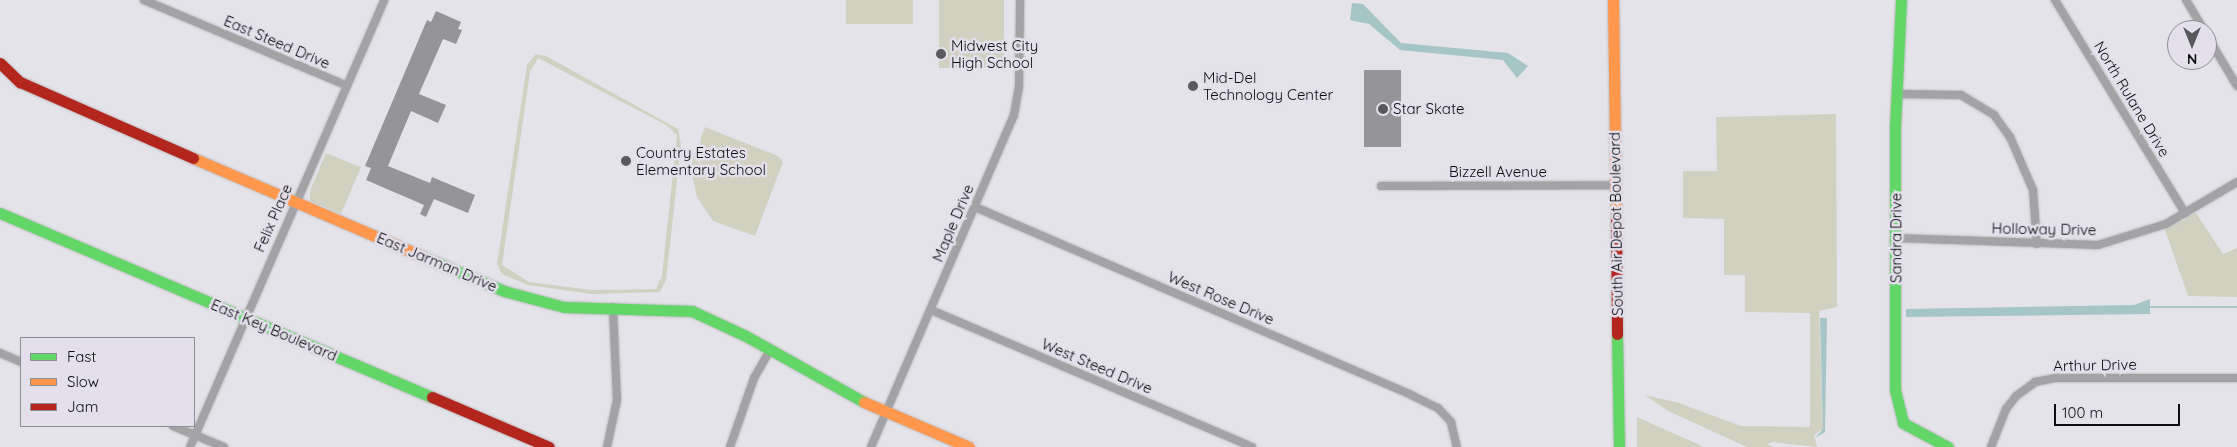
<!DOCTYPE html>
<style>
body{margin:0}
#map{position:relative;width:2237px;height:447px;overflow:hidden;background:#e4e3e9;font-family:Quicksand,sans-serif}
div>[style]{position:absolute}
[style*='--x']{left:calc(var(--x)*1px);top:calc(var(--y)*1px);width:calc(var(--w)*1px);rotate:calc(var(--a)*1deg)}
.green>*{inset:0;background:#d1d1c2;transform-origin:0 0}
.water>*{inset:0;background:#a5c5c7}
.stream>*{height:2.5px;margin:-1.25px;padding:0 1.25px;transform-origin:1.25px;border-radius:1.25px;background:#a5c5c7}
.building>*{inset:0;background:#959599;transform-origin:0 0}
.roads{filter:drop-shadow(0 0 1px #bebdc1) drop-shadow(0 0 1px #bebdc1)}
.street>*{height:8px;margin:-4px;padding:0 4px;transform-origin:4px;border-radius:4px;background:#a3a2a4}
.fast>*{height:11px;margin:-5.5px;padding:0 5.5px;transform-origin:5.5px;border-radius:5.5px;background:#63d668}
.slow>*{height:11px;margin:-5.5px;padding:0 5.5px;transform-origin:5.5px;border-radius:5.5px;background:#ff974d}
.jam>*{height:11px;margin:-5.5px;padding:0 5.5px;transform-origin:5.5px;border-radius:5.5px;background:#b3261e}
.dots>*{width:14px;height:14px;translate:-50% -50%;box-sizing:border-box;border:2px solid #e3e0ec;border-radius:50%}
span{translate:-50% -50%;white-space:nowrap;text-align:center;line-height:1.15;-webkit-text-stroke:5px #e3e0ec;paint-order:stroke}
.street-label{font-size:15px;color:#0e0d11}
.poi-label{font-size:15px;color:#0e0d11}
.left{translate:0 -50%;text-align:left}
.legend{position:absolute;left:20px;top:337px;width:175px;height:90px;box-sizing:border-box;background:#e3e0ec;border:1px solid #8e8c94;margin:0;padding:6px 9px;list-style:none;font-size:15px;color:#0e0d11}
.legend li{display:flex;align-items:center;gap:10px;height:25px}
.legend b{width:25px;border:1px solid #8e8c94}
.north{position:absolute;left:2167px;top:20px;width:50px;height:50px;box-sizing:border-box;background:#e3e0ec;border:1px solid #8e8c94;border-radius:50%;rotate:180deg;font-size:14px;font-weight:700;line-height:20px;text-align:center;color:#0e0d11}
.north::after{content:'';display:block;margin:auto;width:18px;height:22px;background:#59585d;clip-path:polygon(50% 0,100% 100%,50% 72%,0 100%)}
.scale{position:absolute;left:2054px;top:404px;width:126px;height:22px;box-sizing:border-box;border:2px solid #0e0d11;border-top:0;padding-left:6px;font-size:15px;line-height:18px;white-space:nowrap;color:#0e0d11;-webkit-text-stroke:4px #e3e0ec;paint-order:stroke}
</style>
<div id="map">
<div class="green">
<div style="left:846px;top:0;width:67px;height:24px"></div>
<div style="left:939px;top:0;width:65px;height:68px"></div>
<div style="clip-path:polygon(evenodd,536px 54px,546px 56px,678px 129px,681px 145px,666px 280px,660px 292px,591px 294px,528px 285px,502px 274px,497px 264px,527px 65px,536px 54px,538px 58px,666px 125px,677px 135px,662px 276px,656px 289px,592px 290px,529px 282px,502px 265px,530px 72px,538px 58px)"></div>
<div style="clip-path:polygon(1836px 114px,1837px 307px,1819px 311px,1823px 429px,1814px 435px,1817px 447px,1772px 442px,1767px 444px,1773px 447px,1747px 447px,1668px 411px,1645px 395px,1679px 403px,1741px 426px,1810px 427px,1810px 313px,1745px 312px,1745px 275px,1724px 275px,1724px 219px,1683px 218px,1683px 171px,1717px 171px,1716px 117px)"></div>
<div style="clip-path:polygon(705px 127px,778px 156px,783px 162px,755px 236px,713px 221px,697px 197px,690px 167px)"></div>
<div style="clip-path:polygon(326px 153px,361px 167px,341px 214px,310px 201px,310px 191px)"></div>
<div style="clip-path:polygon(2196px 213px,2223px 254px,2237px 248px,2237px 297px,2188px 296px,2165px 230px)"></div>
<div style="clip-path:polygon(1637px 417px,1704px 447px,1637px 447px)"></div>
</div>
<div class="water">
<div style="clip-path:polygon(1352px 3px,1363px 4px,1401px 43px,1508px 53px,1528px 66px,1517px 78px,1503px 60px,1400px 50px,1369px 24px,1350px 20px)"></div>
<div style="clip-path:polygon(2150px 299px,2150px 314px,1906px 317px,1906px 309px,2134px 305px)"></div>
<div style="clip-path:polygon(1820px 318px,1827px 318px,1825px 432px,1815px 438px,1823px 429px)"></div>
</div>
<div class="stream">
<div style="--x:2148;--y:307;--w:89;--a:0"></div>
</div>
<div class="building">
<div style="clip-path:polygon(436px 11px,461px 22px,458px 29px,462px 30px,456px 44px,443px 39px,419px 94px,446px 105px,438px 123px,411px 111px,388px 166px,430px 183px,432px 177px,475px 195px,468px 213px,434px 199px,426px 217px,420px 214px,424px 205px,366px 180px,371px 168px,365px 166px,427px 20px,431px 22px)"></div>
<div style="left:1364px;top:70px;width:37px;height:77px"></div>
</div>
<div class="roads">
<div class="street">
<div style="--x:144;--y:0;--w:218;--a:22.9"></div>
<div style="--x:2055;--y:0;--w:250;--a:58.6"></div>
<div style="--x:2186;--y:0;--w:35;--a:59"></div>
<div style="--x:2207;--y:36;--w:58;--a:59"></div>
<div style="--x:1897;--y:94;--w:64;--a:0.9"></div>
<div style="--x:1961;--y:95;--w:39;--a:31"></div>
<div style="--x:1994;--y:115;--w:27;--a:54"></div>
<div style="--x:2010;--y:137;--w:58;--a:66.5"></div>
<div style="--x:2033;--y:190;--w:54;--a:85.8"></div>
<div style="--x:1381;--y:186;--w:235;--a:-0.2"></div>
<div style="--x:975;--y:207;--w:477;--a:23.3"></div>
<div style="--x:1413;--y:396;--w:28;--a:26"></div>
<div style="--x:1438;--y:408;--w:19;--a:47"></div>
<div style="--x:1451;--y:422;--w:26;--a:77"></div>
<div style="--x:1896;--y:238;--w:202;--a:2"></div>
<div style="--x:2098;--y:245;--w:71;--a:-17.2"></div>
<div style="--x:2166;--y:224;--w:82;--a:-30.6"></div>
<div style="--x:931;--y:310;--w:349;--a:23.1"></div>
<div style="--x:0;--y:353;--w:23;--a:23"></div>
<div style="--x:173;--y:426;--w:55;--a:22.4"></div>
<div style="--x:190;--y:447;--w:487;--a:-66.5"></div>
<div style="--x:607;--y:447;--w:48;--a:-78"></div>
<div style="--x:617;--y:400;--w:93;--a:-92.5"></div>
<div style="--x:730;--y:447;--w:73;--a:-70.8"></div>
<div style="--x:754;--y:378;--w:30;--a:-60"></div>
<div style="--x:871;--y:447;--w:361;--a:-66.7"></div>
<div style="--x:1014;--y:115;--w:27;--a:-80"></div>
<div style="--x:1019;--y:88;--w:88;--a:-89.3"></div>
<div style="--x:1991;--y:447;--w:41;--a:-68.5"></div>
<div style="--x:2006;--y:409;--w:16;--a:-52"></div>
<div style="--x:2016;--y:396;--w:24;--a:-36"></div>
<div style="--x:2035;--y:382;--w:20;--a:-11"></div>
<div style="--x:2055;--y:378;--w:182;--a:0"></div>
</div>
<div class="fast">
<div style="--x:1901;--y:0;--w:125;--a:92.7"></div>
<div style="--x:1895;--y:125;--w:265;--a:90"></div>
<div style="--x:1895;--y:390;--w:34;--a:76"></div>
<div style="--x:1903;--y:423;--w:51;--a:28.1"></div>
<div style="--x:0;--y:213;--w:470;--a:23.1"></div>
<div style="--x:424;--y:257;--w:87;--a:23"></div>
<div style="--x:504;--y:291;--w:62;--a:14.9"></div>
<div style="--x:564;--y:307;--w:128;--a:1.8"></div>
<div style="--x:692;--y:311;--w:57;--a:24.8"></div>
<div style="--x:744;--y:335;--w:137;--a:29.2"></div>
<div style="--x:1617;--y:334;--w:113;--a:89"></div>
</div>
<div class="slow">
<div style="--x:1613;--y:0;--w:213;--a:89.2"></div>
<div style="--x:193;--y:158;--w:251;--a:23.2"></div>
<div style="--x:864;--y:402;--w:114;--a:23.2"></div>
</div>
<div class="jam">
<div style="--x:0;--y:63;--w:28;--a:44"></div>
<div style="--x:20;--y:82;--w:189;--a:23.7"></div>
<div style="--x:1616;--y:213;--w:121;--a:89.5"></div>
<div style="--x:432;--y:397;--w:127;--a:23.1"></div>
</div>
</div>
<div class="dots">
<div style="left:941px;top:54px;background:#59585d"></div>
<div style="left:1193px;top:86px;background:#59585d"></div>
<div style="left:1383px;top:109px;background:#59585d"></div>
<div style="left:626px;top:161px;background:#59585d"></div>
</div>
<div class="street-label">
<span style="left:277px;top:42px;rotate:23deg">East Steed Drive</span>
<span style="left:2132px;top:99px;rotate:59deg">North Rulane Drive</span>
<span style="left:1498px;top:172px">Bizzell Avenue</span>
<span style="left:273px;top:218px;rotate:-66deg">Felix Place</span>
<span style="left:953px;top:223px;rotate:-67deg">Maple Drive</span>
<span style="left:1616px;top:224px;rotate:-91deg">South Air Depot Boulevard</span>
<span style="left:2044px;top:229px;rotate:1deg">Holloway Drive</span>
<span style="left:1896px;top:238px;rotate:-90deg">Sandra Drive</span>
<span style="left:437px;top:262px;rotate:23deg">East Jarman Drive</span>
<span style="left:1221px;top:298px;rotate:23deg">West Rose Drive</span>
<span style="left:274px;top:330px;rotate:23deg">East Key Boulevard</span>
<span style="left:2095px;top:365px;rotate:-1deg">Arthur Drive</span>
<span style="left:1097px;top:366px;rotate:23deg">West Steed Drive</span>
</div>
<div class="poi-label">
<span class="left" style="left:951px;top:54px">Midwest City<br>High School</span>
<span class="left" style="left:1203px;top:86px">Mid-Del<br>Technology Center</span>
<span class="left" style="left:1393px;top:109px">Star Skate</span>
<span class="left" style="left:636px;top:161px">Country Estates<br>Elementary School</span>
</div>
<ul class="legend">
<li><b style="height:6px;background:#63d668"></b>Fast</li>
<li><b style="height:6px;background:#ff974d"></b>Slow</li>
<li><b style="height:6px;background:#b3261e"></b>Jam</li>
</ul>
<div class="north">N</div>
<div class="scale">100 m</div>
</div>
